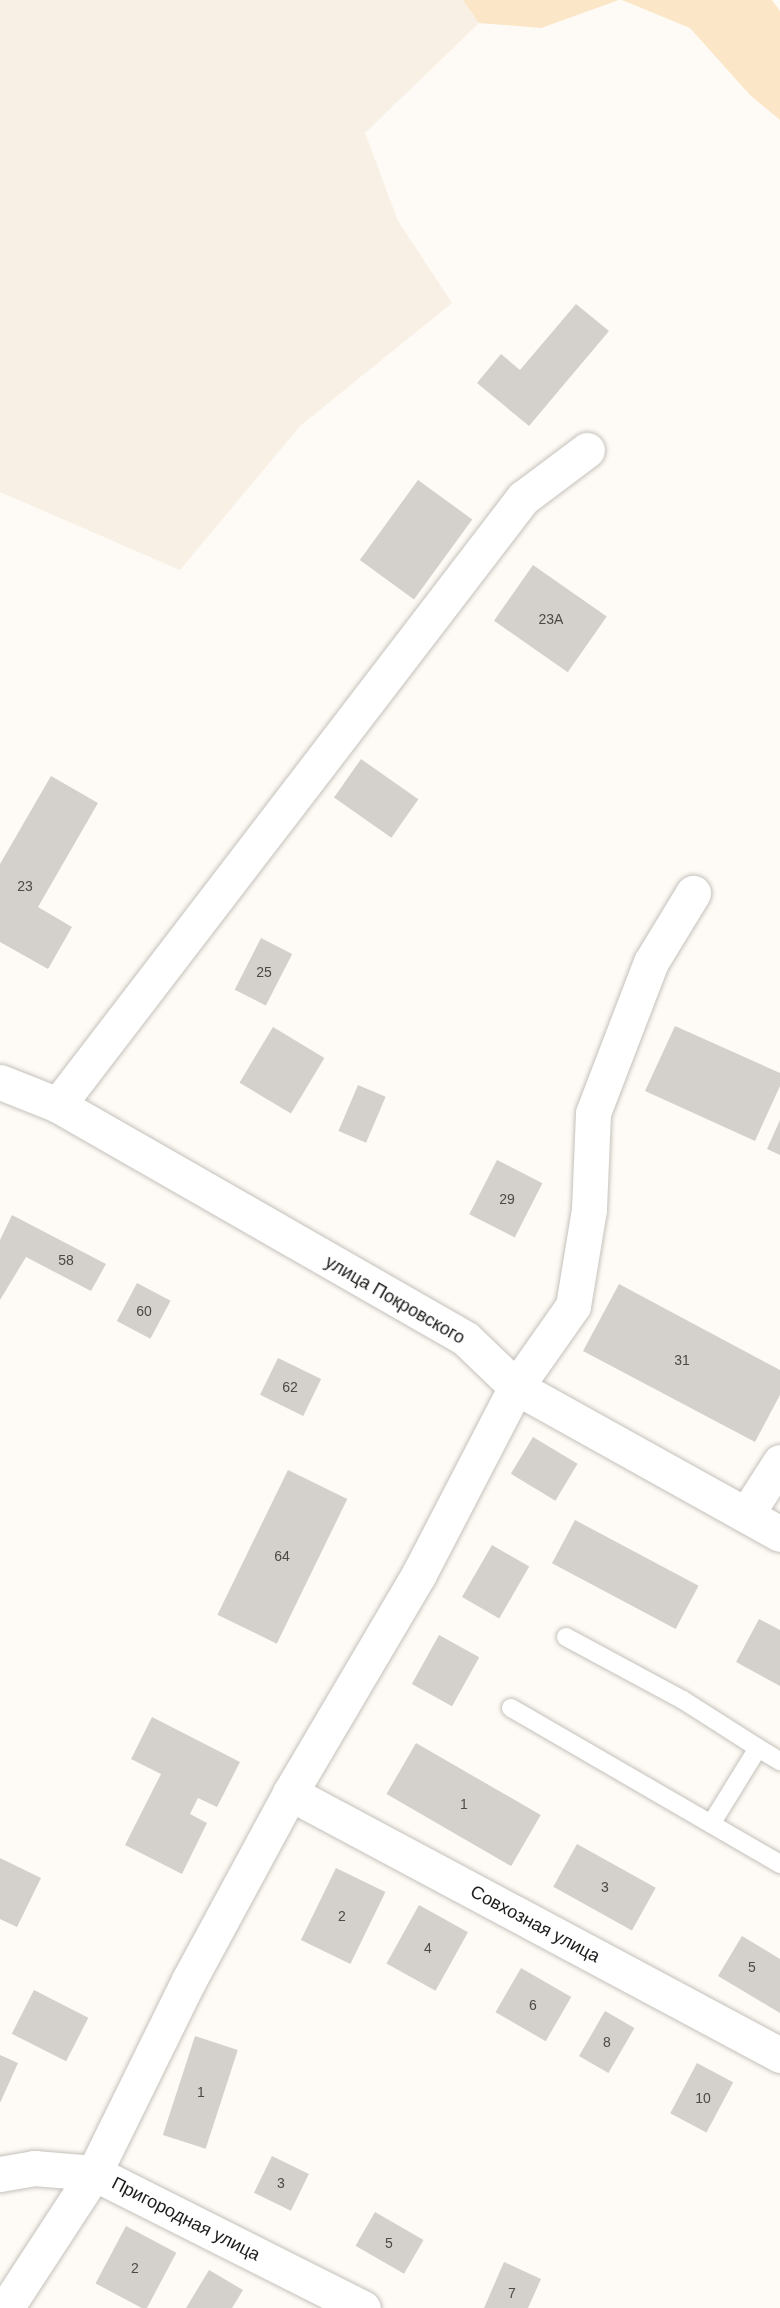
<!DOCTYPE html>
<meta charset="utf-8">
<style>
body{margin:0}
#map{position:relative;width:780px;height:2308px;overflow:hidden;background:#fefaf5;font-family:Helvetica,sans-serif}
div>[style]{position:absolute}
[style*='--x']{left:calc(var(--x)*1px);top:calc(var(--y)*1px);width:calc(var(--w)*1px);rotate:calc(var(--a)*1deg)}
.built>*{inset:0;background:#f8f0e4}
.green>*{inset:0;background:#fbe7c8}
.building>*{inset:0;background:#d4d0cb;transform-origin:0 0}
.roads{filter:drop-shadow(0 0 2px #c4c1bb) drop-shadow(0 0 2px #c4c1bb)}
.service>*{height:18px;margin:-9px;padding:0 9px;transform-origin:9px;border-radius:9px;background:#fff}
.minor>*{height:35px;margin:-17.5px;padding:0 17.5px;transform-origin:17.5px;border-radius:17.5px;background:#fff}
span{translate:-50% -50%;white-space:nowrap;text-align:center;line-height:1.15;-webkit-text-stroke:7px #fff;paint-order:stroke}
.number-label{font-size:14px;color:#4c4a47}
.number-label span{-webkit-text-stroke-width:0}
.street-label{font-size:18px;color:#1e1d1b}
</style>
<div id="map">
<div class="built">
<div style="clip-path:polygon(0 0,463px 0,479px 23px,365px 133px,398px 221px,452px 303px,300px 426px,180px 570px,0 492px)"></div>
</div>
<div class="green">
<div style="clip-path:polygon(463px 0,619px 0,541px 28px,479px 23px)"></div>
<div style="clip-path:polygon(622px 0,772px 0,780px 11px,780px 120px,750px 95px,690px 28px)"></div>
</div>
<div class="building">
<div style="clip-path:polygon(576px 304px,609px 331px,529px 426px,477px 383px,501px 354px,520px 370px)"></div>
<div style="left:418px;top:480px;width:67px;height:99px;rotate:36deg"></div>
<div style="left:533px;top:565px;width:90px;height:68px;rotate:35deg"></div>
<div style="left:361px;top:759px;width:70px;height:47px;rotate:35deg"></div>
<div style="clip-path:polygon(51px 776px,98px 803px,38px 907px,72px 927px,48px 969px,0 942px,0 864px)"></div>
<div style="left:261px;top:938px;width:35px;height:58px;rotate:27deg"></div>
<div style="clip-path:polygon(675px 1026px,780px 1073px,780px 1086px,755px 1141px,645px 1091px)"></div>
<div style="left:273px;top:1027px;width:60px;height:65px;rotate:31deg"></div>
<div style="left:358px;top:1085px;width:30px;height:50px;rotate:23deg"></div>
<div style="clip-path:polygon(780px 1120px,780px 1155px,767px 1149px)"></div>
<div style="left:497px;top:1160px;width:51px;height:61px;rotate:27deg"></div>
<div style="clip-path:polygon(12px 1215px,106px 1264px,91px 1291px,26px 1257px,0 1300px,0 1240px)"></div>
<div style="left:137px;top:1283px;width:38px;height:43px;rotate:28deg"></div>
<div style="clip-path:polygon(619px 1284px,780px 1370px,780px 1395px,755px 1442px,583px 1351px)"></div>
<div style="left:278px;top:1358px;width:48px;height:41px;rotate:26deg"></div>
<div style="left:533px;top:1437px;width:52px;height:43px;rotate:31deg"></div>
<div style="left:288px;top:1470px;width:66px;height:161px;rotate:26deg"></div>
<div style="left:575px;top:1520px;width:140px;height:49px;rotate:28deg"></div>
<div style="left:492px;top:1545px;width:43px;height:60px;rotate:30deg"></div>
<div style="clip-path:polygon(759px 1619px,780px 1630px,780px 1686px,736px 1662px)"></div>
<div style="left:439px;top:1635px;width:46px;height:56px;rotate:29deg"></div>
<div style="clip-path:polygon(152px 1717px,240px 1762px,217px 1807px,198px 1798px,190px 1814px,207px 1823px,182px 1874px,125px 1845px,161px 1774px,131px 1759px)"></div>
<div style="left:416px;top:1743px;width:144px;height:59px;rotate:30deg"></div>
<div style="left:577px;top:1844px;width:90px;height:49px;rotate:29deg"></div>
<div style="clip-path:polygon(0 1858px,41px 1878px,17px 1927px,0 1919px)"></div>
<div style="left:336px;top:1868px;width:55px;height:80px;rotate:26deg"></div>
<div style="left:419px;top:1905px;width:56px;height:67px;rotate:29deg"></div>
<div style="clip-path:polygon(742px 1936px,780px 1959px,780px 2013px,718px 1976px)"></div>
<div style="left:521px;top:1968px;width:58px;height:51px;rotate:30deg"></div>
<div style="left:34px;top:1990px;width:61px;height:49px;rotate:27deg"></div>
<div style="left:605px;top:2011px;width:34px;height:52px;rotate:30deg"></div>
<div style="left:195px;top:2036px;width:45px;height:104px;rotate:18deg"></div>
<div style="clip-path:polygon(0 2055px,18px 2063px,0 2103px)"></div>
<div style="left:697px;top:2063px;width:41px;height:57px;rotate:28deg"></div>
<div style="left:272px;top:2156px;width:41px;height:41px;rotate:26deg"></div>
<div style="left:375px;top:2212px;width:56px;height:39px;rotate:30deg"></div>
<div style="left:126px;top:2226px;width:57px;height:65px;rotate:28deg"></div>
<div style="clip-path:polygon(504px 2262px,541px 2279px,528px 2308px,484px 2308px)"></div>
<div style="clip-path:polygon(209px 2270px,243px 2290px,232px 2308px,186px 2308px)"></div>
</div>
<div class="roads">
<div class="service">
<div style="--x:566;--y:1637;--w:133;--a:28.3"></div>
<div style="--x:683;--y:1700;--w:89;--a:32.6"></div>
<div style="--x:758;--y:1748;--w:89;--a:121.7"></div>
<div style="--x:511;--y:1708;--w:311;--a:30.1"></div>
<div style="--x:758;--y:1748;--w:26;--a:31"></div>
</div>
<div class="minor">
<div style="--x:0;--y:1082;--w:62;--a:21.6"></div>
<div style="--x:58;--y:1105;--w:470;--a:29.8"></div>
<div style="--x:466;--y:1339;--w:69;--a:43.8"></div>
<div style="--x:516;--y:1387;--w:302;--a:29.1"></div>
<div style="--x:58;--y:1105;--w:765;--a:-52.55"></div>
<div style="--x:523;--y:498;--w:80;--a:-36.9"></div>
<div style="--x:746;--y:1515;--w:63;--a:-57.3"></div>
<div style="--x:290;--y:1793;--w:556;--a:28.13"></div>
<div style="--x:0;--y:2174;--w:35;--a:-10"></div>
<div style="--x:34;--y:2168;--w:60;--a:4.8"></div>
<div style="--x:94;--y:2173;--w:301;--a:26.7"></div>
<div style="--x:6;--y:2308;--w:161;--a:-56.9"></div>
<div style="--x:94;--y:2173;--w:215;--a:-63.8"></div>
<div style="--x:189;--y:1980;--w:213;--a:-61.6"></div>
<div style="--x:290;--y:1793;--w:254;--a:-59.5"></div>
<div style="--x:419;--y:1574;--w:211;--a:-62.6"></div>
<div style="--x:516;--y:1387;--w:99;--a:-54.9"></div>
<div style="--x:573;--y:1306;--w:98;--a:-80.6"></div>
<div style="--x:589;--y:1209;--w:96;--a:-87.6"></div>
<div style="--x:593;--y:1113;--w:162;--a:-69"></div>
<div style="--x:651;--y:962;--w:81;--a:-58.7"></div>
</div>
</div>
<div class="number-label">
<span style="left:551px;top:619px">23А</span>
<span style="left:25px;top:886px">23</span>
<span style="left:264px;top:972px">25</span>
<span style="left:507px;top:1199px">29</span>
<span style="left:66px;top:1260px">58</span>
<span style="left:144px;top:1311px">60</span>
<span style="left:682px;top:1360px">31</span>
<span style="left:290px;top:1387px">62</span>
<span style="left:282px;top:1556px">64</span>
<span style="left:464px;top:1804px">1</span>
<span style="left:605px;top:1887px">3</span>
<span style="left:342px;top:1916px">2</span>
<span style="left:428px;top:1948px">4</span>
<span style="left:752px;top:1967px">5</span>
<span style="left:533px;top:2005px">6</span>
<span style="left:607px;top:2042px">8</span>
<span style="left:201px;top:2092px">1</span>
<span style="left:703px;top:2098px">10</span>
<span style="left:281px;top:2183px">3</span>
<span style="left:389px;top:2243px">5</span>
<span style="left:135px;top:2268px">2</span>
<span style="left:512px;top:2293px">7</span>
</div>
<div class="street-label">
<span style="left:395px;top:1300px;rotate:30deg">улица Покровского</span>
<span style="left:535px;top:1924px;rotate:28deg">Совхозная улица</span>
<span style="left:186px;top:2219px;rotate:27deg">Пригородная улица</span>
</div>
</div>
